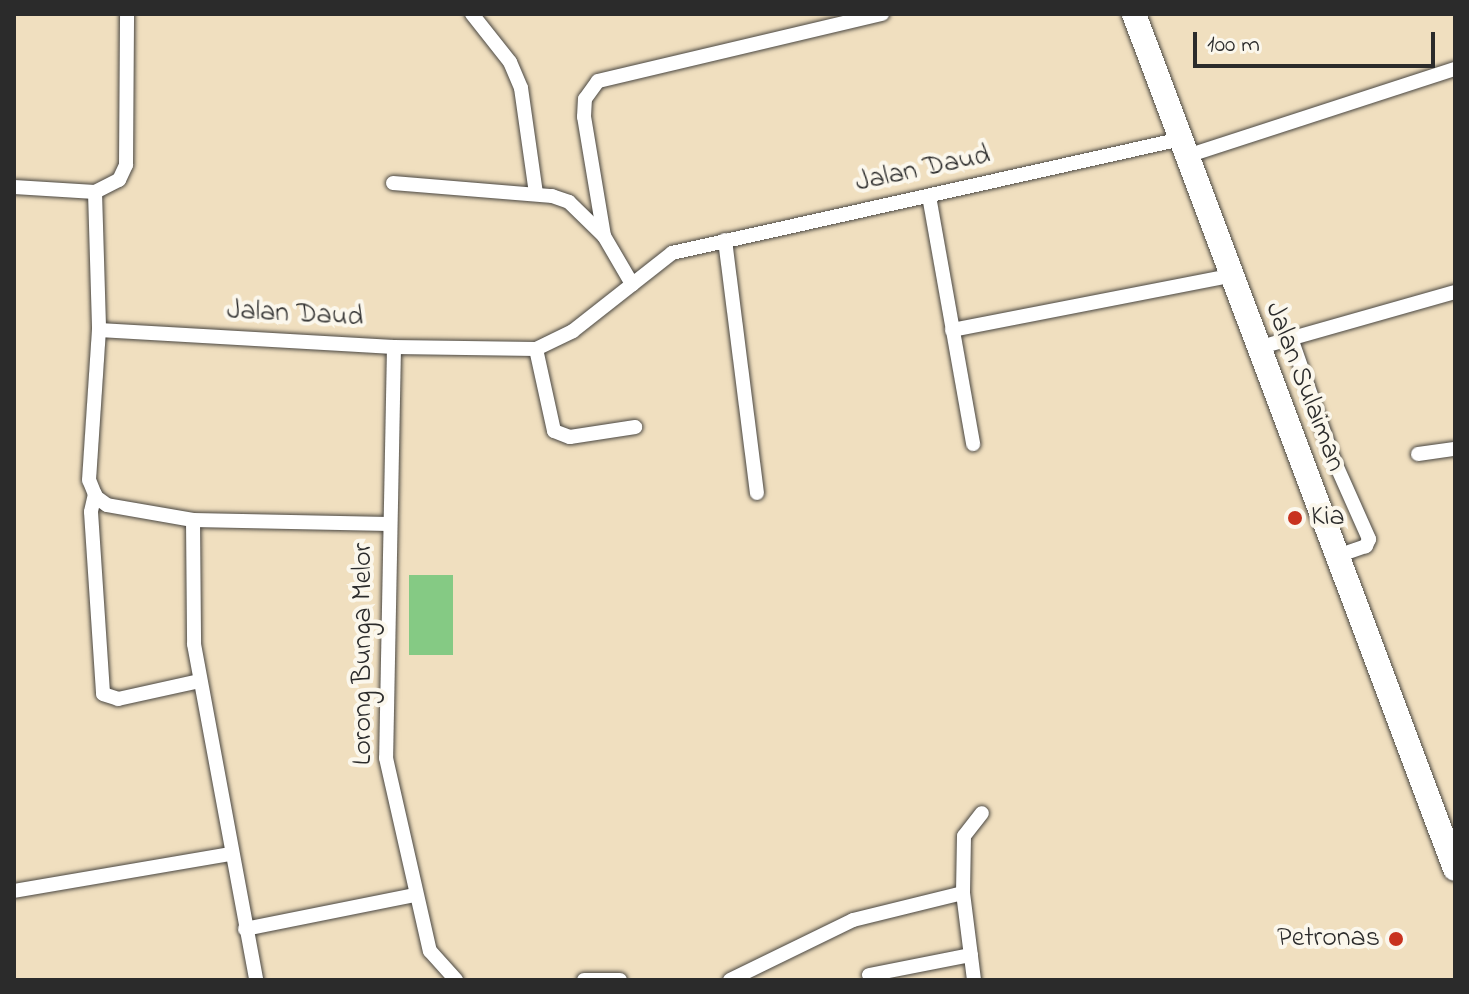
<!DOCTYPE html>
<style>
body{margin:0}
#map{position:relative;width:1469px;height:994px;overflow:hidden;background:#f0dfbf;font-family:"Indie Flower",sans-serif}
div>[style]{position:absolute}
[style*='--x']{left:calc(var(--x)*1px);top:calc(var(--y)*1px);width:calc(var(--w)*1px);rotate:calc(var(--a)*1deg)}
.green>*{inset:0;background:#85ca84;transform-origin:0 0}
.roads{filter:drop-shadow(0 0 2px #494641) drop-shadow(0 0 2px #494641)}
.minor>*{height:14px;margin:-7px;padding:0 7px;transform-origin:7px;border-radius:7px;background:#fff}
.primary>*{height:24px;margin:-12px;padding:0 12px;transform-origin:12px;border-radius:12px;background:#fff}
.dots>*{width:22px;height:22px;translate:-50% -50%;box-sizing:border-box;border:4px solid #fbf7ec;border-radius:50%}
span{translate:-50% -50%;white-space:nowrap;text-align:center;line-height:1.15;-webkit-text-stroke:8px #fbf7ec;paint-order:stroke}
.street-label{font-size:28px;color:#2b2b2b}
.poi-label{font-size:28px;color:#2b2b2b}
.left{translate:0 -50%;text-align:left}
.right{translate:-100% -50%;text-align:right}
.frame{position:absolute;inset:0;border:16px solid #2b2b2b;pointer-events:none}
.scale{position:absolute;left:1193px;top:32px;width:242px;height:36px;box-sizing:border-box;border:4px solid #2b2b2b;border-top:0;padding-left:10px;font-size:24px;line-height:28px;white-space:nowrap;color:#2b2b2b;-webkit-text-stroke:6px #fbf7ec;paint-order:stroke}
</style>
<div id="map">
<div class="green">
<div style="left:409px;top:575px;width:44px;height:80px"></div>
</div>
<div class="roads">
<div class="minor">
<div style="--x:472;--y:14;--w:61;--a:51.6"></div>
<div style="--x:510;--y:62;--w:28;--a:67"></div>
<div style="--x:521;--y:88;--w:107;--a:81.9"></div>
<div style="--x:1187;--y:156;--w:282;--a:-18"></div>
<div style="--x:393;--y:183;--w:160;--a:4.7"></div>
<div style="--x:552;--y:196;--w:18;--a:19"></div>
<div style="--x:569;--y:202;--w:49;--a:44.2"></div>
<div style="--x:604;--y:236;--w:56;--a:59.7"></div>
<div style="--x:14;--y:187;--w:81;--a:3.5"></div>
<div style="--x:95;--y:192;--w:27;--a:-27"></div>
<div style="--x:119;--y:180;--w:17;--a:-65"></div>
<div style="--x:126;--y:165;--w:151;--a:-89.6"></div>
<div style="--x:95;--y:192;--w:138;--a:88.3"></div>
<div style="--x:929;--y:196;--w:252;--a:79.9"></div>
<div style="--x:604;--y:236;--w:121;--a:-99.5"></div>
<div style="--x:584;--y:117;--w:18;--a:-87"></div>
<div style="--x:585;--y:99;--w:22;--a:-54"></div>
<div style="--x:598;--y:81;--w:292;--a:-13.3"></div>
<div style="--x:725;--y:240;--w:255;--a:82.8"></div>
<div style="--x:952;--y:330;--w:284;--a:-11"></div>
<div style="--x:1291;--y:338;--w:127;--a:70.7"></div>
<div style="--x:1333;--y:458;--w:89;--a:66"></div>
<div style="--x:1369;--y:539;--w:8;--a:113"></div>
<div style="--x:1366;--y:546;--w:31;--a:161"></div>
<div style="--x:394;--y:347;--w:411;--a:91.1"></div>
<div style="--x:386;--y:758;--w:198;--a:77.2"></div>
<div style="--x:430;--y:951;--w:39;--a:48"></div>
<div style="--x:1257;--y:348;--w:206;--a:-15.8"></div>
<div style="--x:536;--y:349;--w:84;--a:77.6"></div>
<div style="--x:554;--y:431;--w:17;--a:21"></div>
<div style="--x:570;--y:437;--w:66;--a:-8.7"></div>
<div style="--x:1418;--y:454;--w:37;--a:-8"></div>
<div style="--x:95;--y:494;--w:18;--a:103"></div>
<div style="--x:91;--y:512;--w:182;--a:86.2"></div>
<div style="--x:103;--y:694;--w:16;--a:18"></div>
<div style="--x:118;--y:699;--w:84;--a:-12.4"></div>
<div style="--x:193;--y:520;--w:124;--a:89.5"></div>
<div style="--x:194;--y:644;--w:342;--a:79.5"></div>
<div style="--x:389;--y:524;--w:196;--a:-178.8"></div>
<div style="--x:193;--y:520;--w:87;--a:-170.1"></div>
<div style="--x:107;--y:505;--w:14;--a:-144"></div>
<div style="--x:96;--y:497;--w:18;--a:-112"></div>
<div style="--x:89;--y:480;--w:150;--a:-86.2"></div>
<div style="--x:99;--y:330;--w:295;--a:3.3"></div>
<div style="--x:394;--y:347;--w:142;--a:0.8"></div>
<div style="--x:536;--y:349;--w:41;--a:-25.9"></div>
<div style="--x:573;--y:331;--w:126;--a:-38.2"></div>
<div style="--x:672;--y:253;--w:522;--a:-12.62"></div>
<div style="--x:14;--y:891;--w:219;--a:-9.7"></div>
<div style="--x:245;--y:929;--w:173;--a:-11.3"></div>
<div style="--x:869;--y:975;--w:104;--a:-11.1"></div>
<div style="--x:584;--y:980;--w:36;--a:0"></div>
<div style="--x:730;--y:980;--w:137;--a:-26"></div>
<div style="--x:853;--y:920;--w:113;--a:-13.8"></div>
<div style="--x:974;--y:980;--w:88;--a:-97.2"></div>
<div style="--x:963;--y:893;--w:57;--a:-89"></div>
<div style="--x:964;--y:836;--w:29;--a:-52"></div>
</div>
<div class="primary">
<div style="--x:1134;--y:14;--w:913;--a:69.42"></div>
</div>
</div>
<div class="dots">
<div style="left:1295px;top:518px;background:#c8321e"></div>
<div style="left:1396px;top:939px;background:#c8321e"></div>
</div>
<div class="street-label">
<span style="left:923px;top:170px;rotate:-12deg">Jalan Daud</span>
<span style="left:295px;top:315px;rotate:3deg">Jalan Daud</span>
<span style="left:1304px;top:387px;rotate:69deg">Jalan Sulaiman</span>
<span style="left:364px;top:654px;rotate:-90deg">Lorong Bunga Melor</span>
</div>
<div class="poi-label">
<span class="left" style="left:1311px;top:518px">Kia</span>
<span class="right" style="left:1380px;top:939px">Petronas</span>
</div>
<div class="frame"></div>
<div class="scale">100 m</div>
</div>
